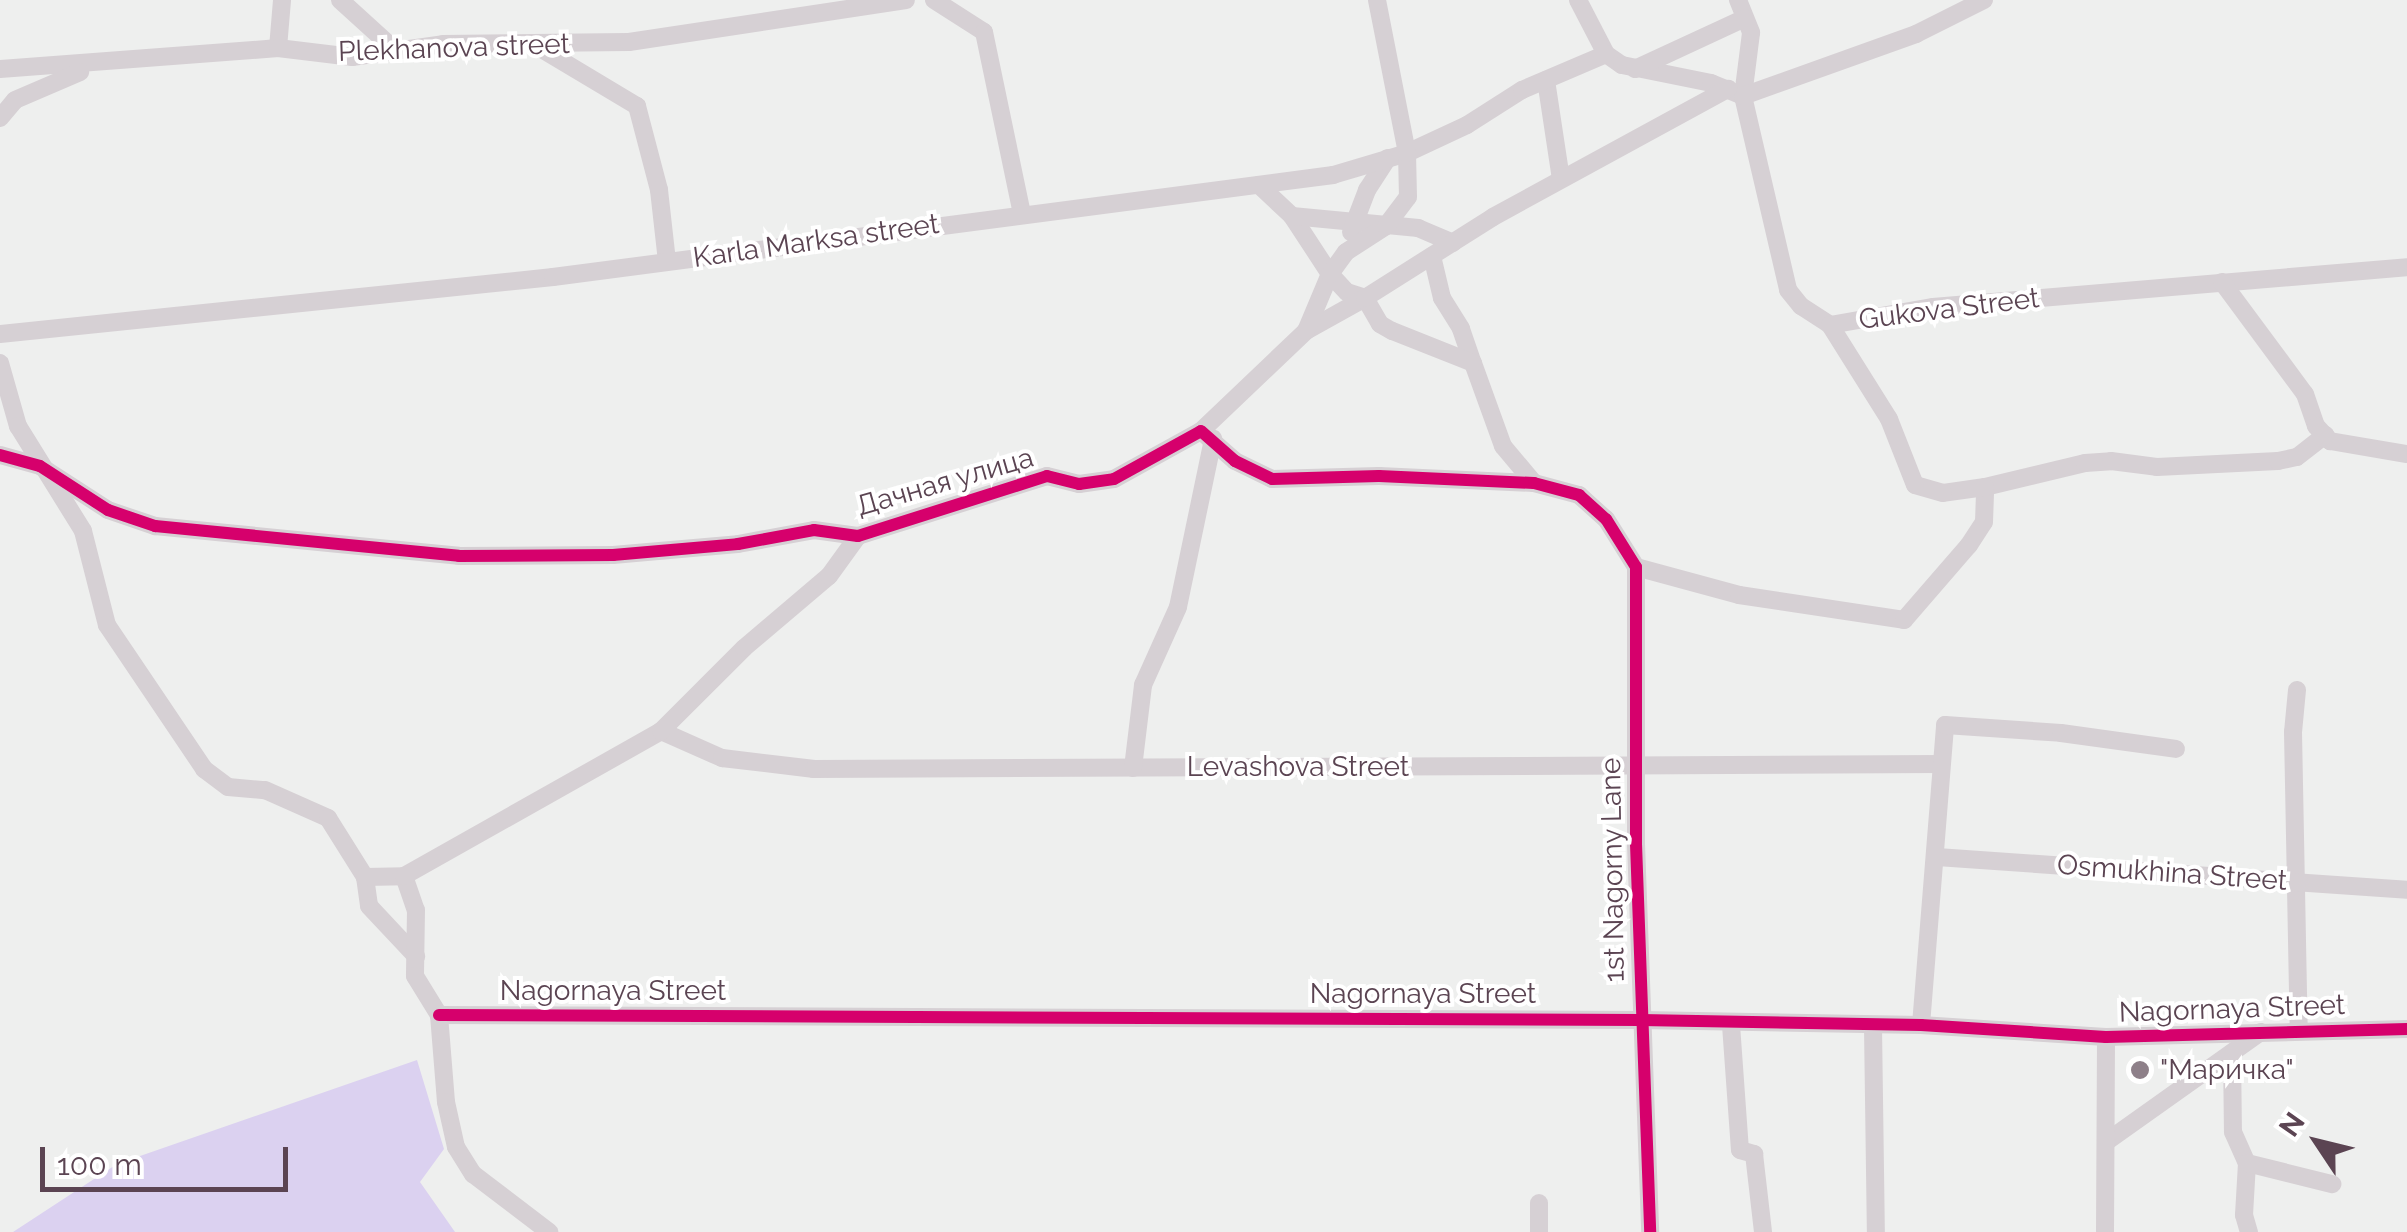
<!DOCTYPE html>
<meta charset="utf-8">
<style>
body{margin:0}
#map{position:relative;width:2407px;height:1232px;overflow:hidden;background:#eeefee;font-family:Raleway,sans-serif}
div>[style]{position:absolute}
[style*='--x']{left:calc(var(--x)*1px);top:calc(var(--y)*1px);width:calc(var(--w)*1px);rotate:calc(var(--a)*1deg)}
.green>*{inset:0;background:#dbd1f0}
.minor>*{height:18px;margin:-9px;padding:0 9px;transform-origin:9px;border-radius:9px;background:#d6d0d4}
.cycleway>*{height:12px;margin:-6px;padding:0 6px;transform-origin:6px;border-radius:6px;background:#d6006c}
.dots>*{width:28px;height:28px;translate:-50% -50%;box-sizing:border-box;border:5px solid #fff;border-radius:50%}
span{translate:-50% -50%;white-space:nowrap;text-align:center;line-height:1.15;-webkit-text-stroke:8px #fff;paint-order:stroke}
.street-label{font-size:28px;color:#5b4452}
.poi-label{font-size:28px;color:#5b4452}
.left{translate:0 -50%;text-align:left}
.north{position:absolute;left:2267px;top:1092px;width:100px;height:100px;-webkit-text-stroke:8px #fff;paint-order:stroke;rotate:305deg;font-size:28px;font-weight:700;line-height:40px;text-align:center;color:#5b4452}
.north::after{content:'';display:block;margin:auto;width:35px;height:45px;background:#5b4452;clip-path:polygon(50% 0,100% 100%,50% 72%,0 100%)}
.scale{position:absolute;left:40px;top:1147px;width:248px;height:45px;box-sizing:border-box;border:5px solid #5b4452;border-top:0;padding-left:12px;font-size:30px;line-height:35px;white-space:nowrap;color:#5b4452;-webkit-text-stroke:8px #fff;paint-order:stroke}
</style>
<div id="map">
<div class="green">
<div style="clip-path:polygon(417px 1060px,444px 1149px,420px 1182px,455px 1232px,13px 1232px,117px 1164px)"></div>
</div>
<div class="minor">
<div style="--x:340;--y:0;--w:76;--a:42.3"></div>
<div style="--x:934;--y:0;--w:59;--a:32.6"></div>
<div style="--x:984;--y:32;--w:186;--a:78.2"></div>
<div style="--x:1578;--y:0;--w:61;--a:62.6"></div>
<div style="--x:1606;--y:54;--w:19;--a:35"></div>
<div style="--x:1622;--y:65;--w:91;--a:11.4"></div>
<div style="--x:1711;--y:83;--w:35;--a:22"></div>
<div style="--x:1743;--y:96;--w:199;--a:76.9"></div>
<div style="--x:1788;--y:290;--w:21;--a:51"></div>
<div style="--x:1801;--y:306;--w:35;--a:33"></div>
<div style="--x:1830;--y:325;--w:105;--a:-9.9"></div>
<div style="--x:1933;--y:307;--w:476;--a:-4.8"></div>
<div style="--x:1738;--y:0;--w:35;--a:68"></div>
<div style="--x:1751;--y:33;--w:64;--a:97.2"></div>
<div style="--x:1743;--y:96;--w:184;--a:-19.7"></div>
<div style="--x:1916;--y:34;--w:76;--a:-26.6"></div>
<div style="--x:535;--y:45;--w:119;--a:30.9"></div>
<div style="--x:637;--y:106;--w:87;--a:75.3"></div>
<div style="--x:659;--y:190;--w:71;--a:83.6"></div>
<div style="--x:278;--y:48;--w:48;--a:-85.2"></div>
<div style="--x:0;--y:69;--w:279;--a:-4.3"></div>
<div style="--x:278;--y:48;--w:75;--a:6.9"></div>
<div style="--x:352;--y:57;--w:92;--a:-8.1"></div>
<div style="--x:443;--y:44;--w:186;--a:-0.6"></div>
<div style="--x:629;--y:42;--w:280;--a:-8.6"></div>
<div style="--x:1635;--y:69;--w:121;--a:-24.9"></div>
<div style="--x:1546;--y:80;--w:100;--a:81.4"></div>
<div style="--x:0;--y:118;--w:23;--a:-50"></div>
<div style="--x:15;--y:100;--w:71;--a:-23.3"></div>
<div style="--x:1259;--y:185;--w:45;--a:43.2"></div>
<div style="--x:1292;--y:216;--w:69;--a:56.8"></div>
<div style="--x:1330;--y:274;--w:25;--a:47"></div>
<div style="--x:1347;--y:292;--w:19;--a:18"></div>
<div style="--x:1292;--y:216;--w:127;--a:5.4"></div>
<div style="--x:1418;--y:228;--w:38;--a:23"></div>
<div style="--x:1351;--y:232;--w:45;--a:-69.1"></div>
<div style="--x:1367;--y:190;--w:38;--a:-57"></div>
<div style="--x:1432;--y:256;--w:43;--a:76.6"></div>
<div style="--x:1442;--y:298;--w:36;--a:58"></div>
<div style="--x:1461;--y:329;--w:36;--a:71"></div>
<div style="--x:2222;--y:282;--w:139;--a:53.5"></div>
<div style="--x:2305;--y:394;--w:34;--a:71"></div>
<div style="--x:2316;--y:426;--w:21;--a:47"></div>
<div style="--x:2330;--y:441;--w:78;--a:9.6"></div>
<div style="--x:1306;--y:331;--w:68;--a:-29.2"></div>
<div style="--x:0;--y:334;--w:556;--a:-5.88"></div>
<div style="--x:553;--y:277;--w:787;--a:-7.45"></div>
<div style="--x:1333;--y:175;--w:77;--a:-16.6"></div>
<div style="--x:1407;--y:153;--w:66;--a:-25"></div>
<div style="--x:1467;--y:125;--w:65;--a:-32.5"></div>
<div style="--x:1522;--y:90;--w:91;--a:-23.2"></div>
<div style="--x:0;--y:363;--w:66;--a:74.1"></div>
<div style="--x:18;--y:426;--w:123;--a:58.2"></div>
<div style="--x:83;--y:531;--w:97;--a:75.7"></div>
<div style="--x:107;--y:625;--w:174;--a:56"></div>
<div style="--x:204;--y:769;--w:30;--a:37"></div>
<div style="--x:228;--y:787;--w:37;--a:5"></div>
<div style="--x:265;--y:790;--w:69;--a:24"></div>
<div style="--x:328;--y:818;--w:70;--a:57.9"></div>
<div style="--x:365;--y:877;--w:29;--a:82"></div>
<div style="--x:369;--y:906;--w:69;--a:46.8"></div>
<div style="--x:1201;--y:431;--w:145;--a:-43.6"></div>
<div style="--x:1306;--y:331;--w:62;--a:-67.2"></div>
<div style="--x:1330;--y:274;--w:27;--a:-54"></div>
<div style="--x:1346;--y:252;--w:48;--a:-33"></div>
<div style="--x:1386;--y:226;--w:36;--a:-53"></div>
<div style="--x:1408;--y:197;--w:44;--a:-91.3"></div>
<div style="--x:1407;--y:153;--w:156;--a:-101.1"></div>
<div style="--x:0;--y:455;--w:41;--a:15.4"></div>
<div style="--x:40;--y:466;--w:81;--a:32.9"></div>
<div style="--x:108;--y:510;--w:50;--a:18.8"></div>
<div style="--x:155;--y:526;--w:305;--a:5.6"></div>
<div style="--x:459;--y:556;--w:154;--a:-0.4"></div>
<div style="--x:613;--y:555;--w:125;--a:-5"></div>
<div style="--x:738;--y:544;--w:77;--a:-10.4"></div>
<div style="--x:814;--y:530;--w:44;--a:7.8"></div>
<div style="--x:858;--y:536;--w:198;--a:-17.6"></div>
<div style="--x:1047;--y:476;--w:33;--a:14"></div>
<div style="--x:1079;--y:484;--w:35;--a:-8"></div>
<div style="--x:1114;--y:479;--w:99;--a:-28.9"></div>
<div style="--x:1201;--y:431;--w:45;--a:41.4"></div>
<div style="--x:1235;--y:461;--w:41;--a:25.9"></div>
<div style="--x:1272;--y:479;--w:107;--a:-1.6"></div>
<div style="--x:1379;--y:476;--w:155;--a:2.6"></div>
<div style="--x:1534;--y:483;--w:47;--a:14.9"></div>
<div style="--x:1579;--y:495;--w:36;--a:42"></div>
<div style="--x:1606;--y:519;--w:57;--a:58"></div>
<div style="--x:1636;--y:567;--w:277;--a:90"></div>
<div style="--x:1636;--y:844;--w:388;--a:87.9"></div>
<div style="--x:1534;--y:483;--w:48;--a:-130"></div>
<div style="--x:1503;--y:446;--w:88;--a:-109.9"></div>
<div style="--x:1473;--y:363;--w:87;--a:-158.4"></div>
<div style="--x:1392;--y:331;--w:14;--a:-150"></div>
<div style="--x:1380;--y:324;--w:30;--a:-120"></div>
<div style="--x:1365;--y:298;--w:151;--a:-32.3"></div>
<div style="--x:1493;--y:217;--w:268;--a:-28.6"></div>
<div style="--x:1985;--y:487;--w:103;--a:-13.5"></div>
<div style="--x:2085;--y:463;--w:26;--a:-4"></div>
<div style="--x:2111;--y:461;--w:46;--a:7.4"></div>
<div style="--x:2157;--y:467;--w:121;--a:-2.8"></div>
<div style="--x:2278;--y:461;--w:19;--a:-12"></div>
<div style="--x:2297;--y:457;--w:36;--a:-38"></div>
<div style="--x:1636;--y:567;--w:107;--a:15.2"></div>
<div style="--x:1739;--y:595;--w:167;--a:8.6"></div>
<div style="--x:1904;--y:620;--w:99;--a:-49.1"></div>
<div style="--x:1969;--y:545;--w:27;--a:-57"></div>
<div style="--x:1984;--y:522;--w:35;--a:-88"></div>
<div style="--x:1985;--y:487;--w:42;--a:171.9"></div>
<div style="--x:1943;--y:493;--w:29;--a:-164"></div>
<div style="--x:1915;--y:485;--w:71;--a:-111.5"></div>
<div style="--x:1889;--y:419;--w:111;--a:-122.1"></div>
<div style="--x:2297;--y:690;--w:42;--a:95.4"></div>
<div style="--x:2293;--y:732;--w:299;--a:88.9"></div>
<div style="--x:661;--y:731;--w:67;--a:23.9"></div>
<div style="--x:722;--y:758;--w:93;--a:6.8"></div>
<div style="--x:814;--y:769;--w:1127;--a:-0.25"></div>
<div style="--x:1133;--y:768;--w:84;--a:-83.1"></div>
<div style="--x:1143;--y:685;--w:85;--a:-65.8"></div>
<div style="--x:1178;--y:607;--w:172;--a:-78.2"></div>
<div style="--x:1937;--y:857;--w:471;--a:4"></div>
<div style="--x:404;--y:876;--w:36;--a:71"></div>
<div style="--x:416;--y:910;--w:66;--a:90.9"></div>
<div style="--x:415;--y:976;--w:46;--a:58.4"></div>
<div style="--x:439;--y:1015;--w:87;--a:85.4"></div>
<div style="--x:446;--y:1102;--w:46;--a:77.5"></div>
<div style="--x:456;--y:1147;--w:32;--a:58"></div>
<div style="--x:473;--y:1174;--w:96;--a:37.3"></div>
<div style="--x:365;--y:877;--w:39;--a:-1"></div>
<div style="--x:404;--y:876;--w:295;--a:-29.4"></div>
<div style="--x:661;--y:731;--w:117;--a:-45"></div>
<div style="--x:744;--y:648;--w:111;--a:-40.3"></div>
<div style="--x:829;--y:576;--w:49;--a:-54.1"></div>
<div style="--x:439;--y:1015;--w:1202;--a:0.24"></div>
<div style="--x:1641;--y:1020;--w:280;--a:1"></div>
<div style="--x:1921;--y:1025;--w:185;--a:3.7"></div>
<div style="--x:2106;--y:1037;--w:301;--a:-1.5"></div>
<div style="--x:1731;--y:1025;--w:125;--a:85.9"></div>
<div style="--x:1740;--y:1150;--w:15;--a:16"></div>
<div style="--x:1754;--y:1154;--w:79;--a:83.4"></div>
<div style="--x:1921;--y:1025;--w:301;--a:-85.4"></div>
<div style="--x:1945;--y:725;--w:116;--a:3.9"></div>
<div style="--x:2061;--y:733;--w:116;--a:7.9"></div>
<div style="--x:1873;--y:1027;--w:205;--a:89.2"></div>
<div style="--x:2232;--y:1053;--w:79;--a:89.3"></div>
<div style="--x:2233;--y:1132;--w:34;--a:66"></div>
<div style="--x:2247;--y:1163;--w:52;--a:93.3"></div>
<div style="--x:2244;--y:1215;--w:18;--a:74"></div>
<div style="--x:2106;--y:1142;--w:190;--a:-35.4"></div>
<div style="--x:2247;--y:1163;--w:88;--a:13.9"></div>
<div style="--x:1539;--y:1232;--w:29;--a:-90"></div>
<div style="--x:2105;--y:1232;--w:195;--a:-89.7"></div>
</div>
<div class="cycleway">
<div style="--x:0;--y:455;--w:41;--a:15.4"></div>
<div style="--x:40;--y:466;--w:81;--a:32.9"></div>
<div style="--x:108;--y:510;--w:50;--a:18.8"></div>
<div style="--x:155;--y:526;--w:305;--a:5.6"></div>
<div style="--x:459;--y:556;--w:154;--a:-0.4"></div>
<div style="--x:613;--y:555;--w:125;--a:-5"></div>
<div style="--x:738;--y:544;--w:77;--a:-10.4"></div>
<div style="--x:814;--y:530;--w:44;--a:7.8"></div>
<div style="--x:858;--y:536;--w:198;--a:-17.6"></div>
<div style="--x:1047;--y:476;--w:33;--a:14"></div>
<div style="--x:1079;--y:484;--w:35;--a:-8"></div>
<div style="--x:1114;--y:479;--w:99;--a:-28.9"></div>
<div style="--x:1201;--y:431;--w:45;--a:41.4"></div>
<div style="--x:1235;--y:461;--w:41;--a:25.9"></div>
<div style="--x:1272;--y:479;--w:107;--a:-1.6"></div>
<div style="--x:1379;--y:476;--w:155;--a:2.6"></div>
<div style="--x:1534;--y:483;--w:47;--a:14.9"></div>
<div style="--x:1579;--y:495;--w:36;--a:42"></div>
<div style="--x:1606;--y:519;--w:57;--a:58"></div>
<div style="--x:1636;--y:567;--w:277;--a:90"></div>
<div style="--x:1636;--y:844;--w:388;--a:87.9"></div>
<div style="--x:439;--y:1015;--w:1202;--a:0.24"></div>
<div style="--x:1641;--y:1020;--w:280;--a:1"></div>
<div style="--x:1921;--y:1025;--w:185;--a:3.7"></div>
<div style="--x:2106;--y:1037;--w:301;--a:-1.5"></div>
</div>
<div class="dots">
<div style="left:2140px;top:1070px;background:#8e8089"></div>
</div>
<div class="street-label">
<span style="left:454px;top:48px;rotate:-2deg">Plekhanova street</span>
<span style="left:816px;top:241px;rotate:-8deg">Karla Marksa street</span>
<span style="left:1949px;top:309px;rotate:-7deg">Gukova Street</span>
<span style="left:945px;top:482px;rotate:-16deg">Дачная улица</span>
<span style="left:1298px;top:767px">Levashova Street</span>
<span style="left:1613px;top:870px;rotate:-91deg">1st Nagorny Lane</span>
<span style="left:2172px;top:873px;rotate:4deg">Osmukhina Street</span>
<span style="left:613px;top:991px">Nagornaya Street</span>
<span style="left:1423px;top:994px">Nagornaya Street</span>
<span style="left:2232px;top:1009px;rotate:-2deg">Nagornaya Street</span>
</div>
<div class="poi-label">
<span class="left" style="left:2160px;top:1070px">"Маричка"</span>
</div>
<div class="north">N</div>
<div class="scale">100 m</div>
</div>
